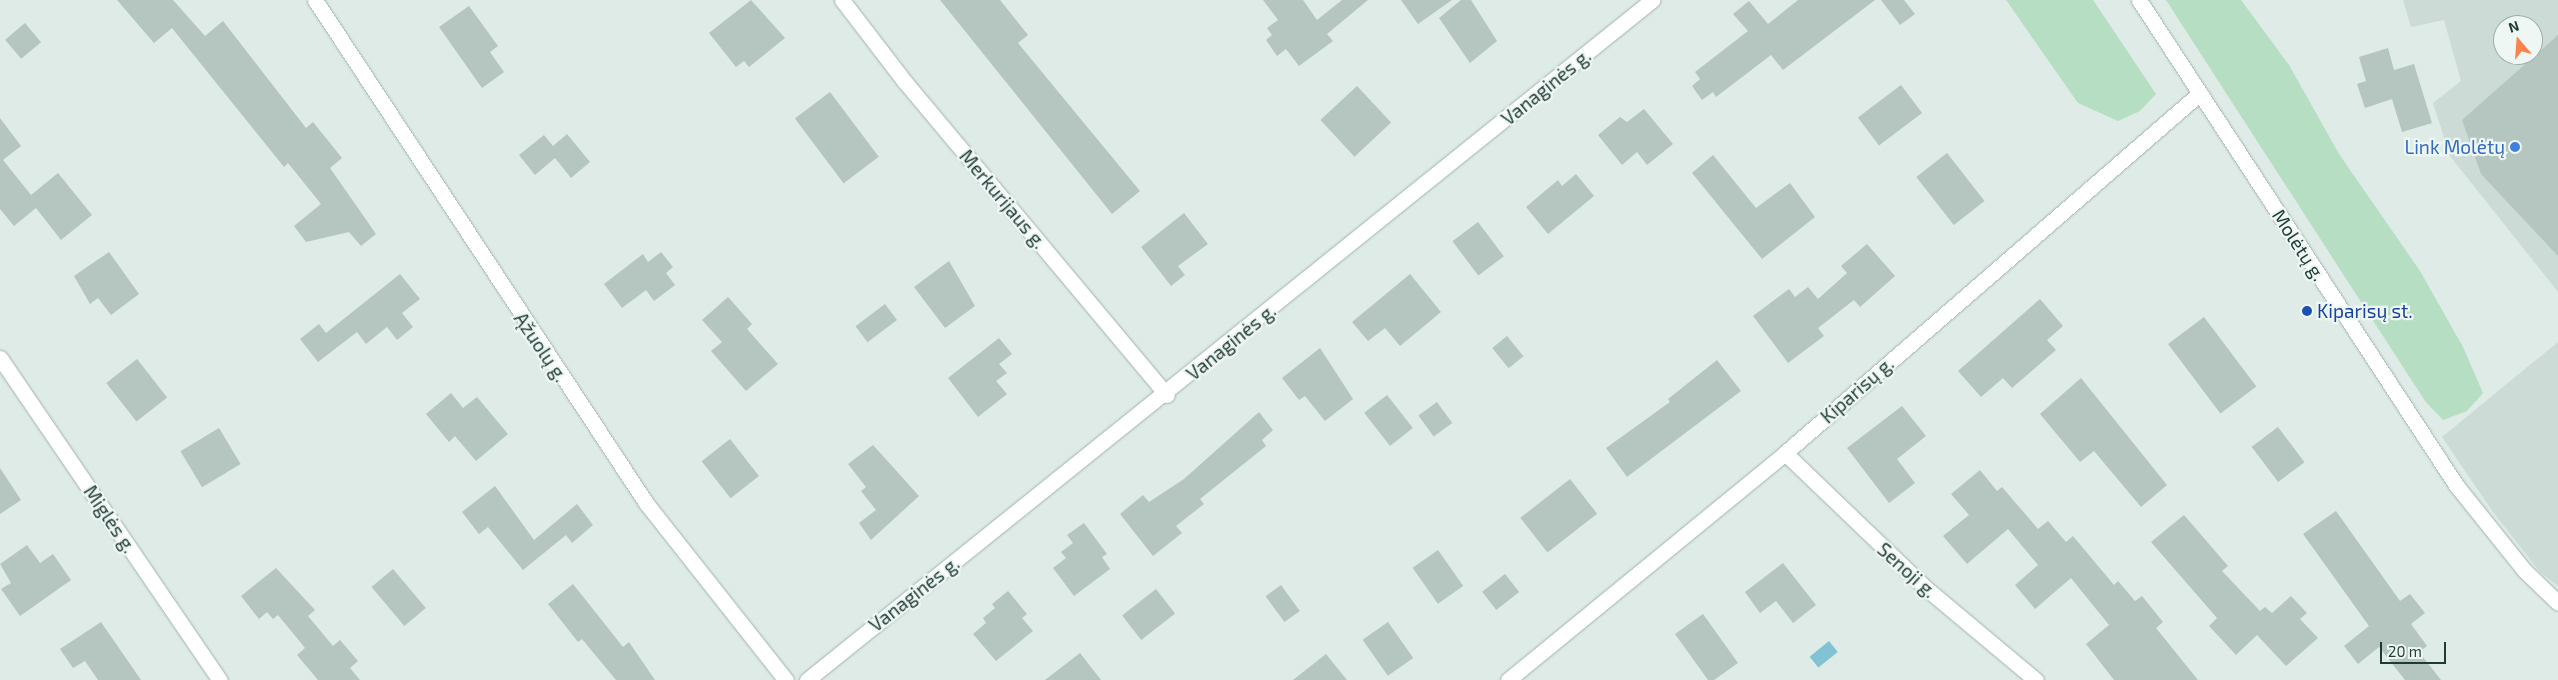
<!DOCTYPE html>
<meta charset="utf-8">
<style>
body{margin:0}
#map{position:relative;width:2558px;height:680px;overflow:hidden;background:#deebe6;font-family:"Exo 2",sans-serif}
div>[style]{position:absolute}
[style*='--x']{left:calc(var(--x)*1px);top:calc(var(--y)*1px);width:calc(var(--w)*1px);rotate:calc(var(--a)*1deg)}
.built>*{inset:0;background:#ccdbd5}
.green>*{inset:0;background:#b5dec3}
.water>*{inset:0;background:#82c2d4;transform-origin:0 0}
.building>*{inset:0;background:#b4c6bf;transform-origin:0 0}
.roads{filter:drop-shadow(0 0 1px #a1b3ae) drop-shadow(0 0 1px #a1b3ae)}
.street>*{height:15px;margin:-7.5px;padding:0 7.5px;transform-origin:7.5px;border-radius:7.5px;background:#fff}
.dots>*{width:14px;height:14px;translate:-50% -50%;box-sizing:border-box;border:2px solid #eff7f4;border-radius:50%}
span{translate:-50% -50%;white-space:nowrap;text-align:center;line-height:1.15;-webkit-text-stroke:4.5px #eff7f4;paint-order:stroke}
.street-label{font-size:19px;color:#1f3b36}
.shop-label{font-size:19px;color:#366cbe}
.right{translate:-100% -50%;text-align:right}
.transit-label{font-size:19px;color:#164399}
.left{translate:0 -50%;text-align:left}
.north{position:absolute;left:2493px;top:15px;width:50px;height:50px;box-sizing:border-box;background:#eff7f4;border:1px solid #9caca8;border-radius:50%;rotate:342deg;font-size:14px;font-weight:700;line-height:20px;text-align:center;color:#1f3b36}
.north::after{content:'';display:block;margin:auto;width:18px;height:22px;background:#fa834d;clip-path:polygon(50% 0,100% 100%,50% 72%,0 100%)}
.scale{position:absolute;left:2380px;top:642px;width:66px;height:22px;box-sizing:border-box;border:2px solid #1f3b36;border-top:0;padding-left:6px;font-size:15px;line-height:18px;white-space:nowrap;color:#1f3b36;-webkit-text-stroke:4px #eff7f4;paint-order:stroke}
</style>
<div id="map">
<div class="built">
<div style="clip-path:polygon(evenodd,2403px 0,2558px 0,2558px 292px,2450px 156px,2433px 103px,2461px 81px,2444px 20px,2411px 27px,2403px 0,2503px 25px,2533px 25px,2533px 55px,2503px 55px,2503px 25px)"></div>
<div style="clip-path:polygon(2558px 342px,2558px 586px,2540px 572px,2493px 512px,2442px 437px)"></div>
</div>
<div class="green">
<div style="clip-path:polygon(2006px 0,2093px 0,2156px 94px,2140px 111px,2118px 121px,2078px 103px)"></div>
<div style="clip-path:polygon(2166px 0,2241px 0,2289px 65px,2339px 154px,2420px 271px,2463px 347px,2483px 393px,2467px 411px,2443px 420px,2425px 401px)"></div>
</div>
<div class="water">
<div style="left:1829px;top:641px;width:14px;height:25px;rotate:51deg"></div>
</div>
<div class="building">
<div style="clip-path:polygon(117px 0,173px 0,205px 36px,223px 21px,306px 128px,313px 122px,342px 158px,330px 168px,376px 234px,361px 246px,349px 232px,306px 242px,294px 226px,321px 204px,288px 163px,284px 167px,172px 28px,154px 43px)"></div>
<div style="clip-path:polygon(751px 0,785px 38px,749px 67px,744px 61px,736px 67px,709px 33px)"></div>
<div style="clip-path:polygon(940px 0,1000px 0,1028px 35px,1018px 43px,1140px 191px,1112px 214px)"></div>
<div style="clip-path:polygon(1263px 0,1303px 0,1317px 20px,1342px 0,1368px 0,1327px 34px,1333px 41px,1299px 66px,1286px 49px,1277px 56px,1266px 40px,1272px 35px,1267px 28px,1278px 20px)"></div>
<div style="clip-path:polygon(1401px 0,1452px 0,1418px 24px)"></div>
<div style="clip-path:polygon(1461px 0,1471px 0,1497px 41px,1470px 63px,1439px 18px)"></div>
<div style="clip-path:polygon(1798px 0,1875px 0,1783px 70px,1771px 55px,1716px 97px,1713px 92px,1702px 100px,1692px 86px,1700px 79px,1695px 72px,1748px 31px,1733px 14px,1749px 1px,1768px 24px)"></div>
<div style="clip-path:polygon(1881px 0,1904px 0,1915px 14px,1900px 25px)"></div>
<div style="clip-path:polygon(469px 6px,498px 46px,490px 52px,504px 72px,482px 88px,439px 27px)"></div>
<div style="left:25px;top:23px;width:25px;height:26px;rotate:50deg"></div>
<div style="clip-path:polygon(2558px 35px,2558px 256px,2481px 174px,2462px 120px)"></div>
<div style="clip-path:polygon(2388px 48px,2394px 70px,2414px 64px,2432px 123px,2402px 132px,2392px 99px,2365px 108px,2357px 84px,2366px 81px,2359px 57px)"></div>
<div style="left:1901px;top:85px;width:35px;height:54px;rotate:53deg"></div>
<div style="left:1357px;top:86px;width:50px;height:50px;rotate:47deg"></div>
<div style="left:830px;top:92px;width:81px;height:44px;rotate:53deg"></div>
<div style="clip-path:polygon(1644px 109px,1673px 144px,1647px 165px,1637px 152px,1622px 165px,1598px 135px,1620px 117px,1627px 122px)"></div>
<div style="clip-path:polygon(0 118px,21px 146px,3px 160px,31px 195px,58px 173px,92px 215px,61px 240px,36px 208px,14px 226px,0 209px)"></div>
<div style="clip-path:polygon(567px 134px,590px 162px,571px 178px,555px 158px,535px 175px,519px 155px,544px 135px,553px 146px)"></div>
<div style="left:1947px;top:153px;width:61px;height:39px;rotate:52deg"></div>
<div style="clip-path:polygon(1713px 155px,1756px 208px,1790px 183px,1815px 217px,1762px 259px,1692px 173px)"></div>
<div style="clip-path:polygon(1576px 174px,1594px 196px,1548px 234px,1526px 207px,1558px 180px,1562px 186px)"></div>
<div style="clip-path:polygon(1184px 213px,1208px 244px,1178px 266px,1185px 275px,1171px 286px,1141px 247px)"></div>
<div style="left:1478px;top:222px;width:43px;height:32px;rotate:53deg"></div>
<div style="clip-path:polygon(1867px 244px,1895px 276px,1860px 307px,1854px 300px,1818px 328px,1824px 336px,1788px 363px,1753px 316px,1789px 289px,1795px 297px,1808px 287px,1818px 299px,1847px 273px,1841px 266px)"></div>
<div style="clip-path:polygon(109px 252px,139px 294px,111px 315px,98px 298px,90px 304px,74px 276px)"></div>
<div style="clip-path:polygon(661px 252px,673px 267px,666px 273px,675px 285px,654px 301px,646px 290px,622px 308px,604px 284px,643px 254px,648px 262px)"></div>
<div style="clip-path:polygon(949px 261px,975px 306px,945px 328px,914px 287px)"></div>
<div style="clip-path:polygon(400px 274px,420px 299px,402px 313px,413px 327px,397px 340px,387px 327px,366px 344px,357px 332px,318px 362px,300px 339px,319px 324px,326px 333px)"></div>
<div style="clip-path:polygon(1410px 274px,1441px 312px,1400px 346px,1385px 328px,1368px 341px,1352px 322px)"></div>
<div style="clip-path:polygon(728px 297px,752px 324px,747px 329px,778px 364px,746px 391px,711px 351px,722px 342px,702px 320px)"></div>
<div style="clip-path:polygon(2040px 299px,2063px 326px,2047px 340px,2056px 350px,2012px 388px,2003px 378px,1981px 397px,1958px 371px)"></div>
<div style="left:885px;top:304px;width:20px;height:37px;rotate:53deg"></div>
<div style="left:2204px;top:317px;width:87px;height:45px;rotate:53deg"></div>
<div style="left:1507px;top:336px;width:26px;height:19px;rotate:51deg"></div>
<div style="clip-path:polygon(999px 338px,1012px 354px,999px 364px,1007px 373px,996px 381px,1007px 394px,978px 417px,948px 378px)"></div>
<div style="clip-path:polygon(1320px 348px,1353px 399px,1325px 421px,1305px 396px,1299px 400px,1282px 378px)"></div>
<div style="left:137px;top:359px;width:49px;height:39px;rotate:52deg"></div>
<div style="clip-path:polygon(1717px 360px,1741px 391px,1627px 477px,1606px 448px,1670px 402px,1668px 399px)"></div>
<div style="clip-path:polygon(2081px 378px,2167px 485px,2141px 507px,2094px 451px,2080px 462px,2040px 414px)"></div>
<div style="clip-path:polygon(451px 393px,463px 408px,477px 397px,508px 434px,476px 461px,455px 436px,449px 442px,426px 414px)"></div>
<div style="left:1387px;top:395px;width:42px;height:29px;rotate:52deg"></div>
<div style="left:1437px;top:402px;width:26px;height:23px;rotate:54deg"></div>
<div style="clip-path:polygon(1902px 406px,1926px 436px,1897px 459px,1915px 483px,1889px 503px,1847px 448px)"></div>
<div style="clip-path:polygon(1259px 412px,1273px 430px,1262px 440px,1266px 446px,1200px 499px,1204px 504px,1176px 526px,1182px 533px,1153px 556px,1120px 514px,1143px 495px,1149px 502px,1184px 479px)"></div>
<div style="left:2278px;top:427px;width:44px;height:33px;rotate:53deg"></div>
<div style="left:219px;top:428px;width:42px;height:45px;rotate:59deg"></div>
<div style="left:730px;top:439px;width:47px;height:36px;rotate:52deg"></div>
<div style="clip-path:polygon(873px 445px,919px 496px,871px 540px,859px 523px,876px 510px,861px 491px,866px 487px,848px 464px)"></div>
<div style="clip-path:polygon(0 468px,21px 500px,0 514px)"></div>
<div style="clip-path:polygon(1980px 470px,1997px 491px,2002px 487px,2038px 529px,2048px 521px,2066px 542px,2073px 536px,2114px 585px,2118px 581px,2135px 601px,2142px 596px,2163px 622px,2156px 628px,2198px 680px,2114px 680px,2086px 644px,2109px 625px,2071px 578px,2035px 609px,2015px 585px,2038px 565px,2008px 529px,1967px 564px,1943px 536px,1969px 515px,1951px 494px)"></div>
<div style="left:1570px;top:479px;width:44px;height:63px;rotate:52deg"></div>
<div style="clip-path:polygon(495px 486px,534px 540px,577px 504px,593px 525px,572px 543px,566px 535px,523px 570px,488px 527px,479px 534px,462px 512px)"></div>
<div style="clip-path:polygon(2336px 511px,2400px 601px,2410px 594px,2425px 613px,2411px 624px,2427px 646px,2419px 652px,2441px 680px,2405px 680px,2379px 647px,2358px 664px,2344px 646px,2369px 626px,2303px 534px)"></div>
<div style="clip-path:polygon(2184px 515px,2228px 566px,2222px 571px,2260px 611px,2265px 607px,2272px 613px,2291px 596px,2307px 613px,2300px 619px,2318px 638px,2286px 666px,2257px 635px,2236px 655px,2209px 626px,2217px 618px,2151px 542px)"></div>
<div style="clip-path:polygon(1084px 523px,1107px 554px,1102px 557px,1110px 569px,1074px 596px,1053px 568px,1066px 558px,1061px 552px,1073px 543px,1067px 535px)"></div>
<div style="clip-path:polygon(27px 545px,40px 563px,53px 554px,71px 580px,20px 616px,1px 589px,11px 583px,0 564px)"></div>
<div style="left:1438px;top:550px;width:44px;height:31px;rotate:55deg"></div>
<div style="clip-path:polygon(1783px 563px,1816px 605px,1793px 623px,1776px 601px,1760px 613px,1745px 592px)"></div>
<div style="clip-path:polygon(276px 568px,315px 610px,308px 616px,333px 646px,340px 640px,358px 661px,350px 668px,360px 680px,318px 680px,297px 655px,305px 648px,278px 615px,273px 619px,267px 612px,259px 619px,241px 596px)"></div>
<div style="left:393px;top:569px;width:51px;height:28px;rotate:50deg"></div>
<div style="left:1505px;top:574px;width:23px;height:29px;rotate:52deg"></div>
<div style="clip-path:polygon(573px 584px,623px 647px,629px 642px,655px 680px,616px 680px,582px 639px,578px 642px,548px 604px)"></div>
<div style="left:1281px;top:585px;width:32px;height:19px;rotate:54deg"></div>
<div style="left:1156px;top:589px;width:31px;height:43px;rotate:52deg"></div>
<div style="clip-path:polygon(1008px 591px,1027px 614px,1022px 618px,1033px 631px,996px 661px,973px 634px,986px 623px,983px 618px,995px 608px,992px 604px)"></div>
<div style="clip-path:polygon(1703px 614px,1738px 663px,1714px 680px,1708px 680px,1675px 634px)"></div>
<div style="clip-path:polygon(101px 622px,141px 680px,98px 680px,85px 661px,73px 668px,60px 649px)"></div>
<div style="left:1388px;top:622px;width:44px;height:31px;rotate:55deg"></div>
<div style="clip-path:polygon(1080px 653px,1101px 680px,1045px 680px)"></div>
<div style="clip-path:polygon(1326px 654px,1347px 680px,1293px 680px)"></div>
</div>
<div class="roads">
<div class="street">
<div style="--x:315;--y:0;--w:602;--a:56.65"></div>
<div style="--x:646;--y:503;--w:226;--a:51.7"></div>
<div style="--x:842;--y:0;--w:103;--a:52.5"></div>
<div style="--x:905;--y:82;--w:408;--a:50.1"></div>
<div style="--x:2139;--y:0;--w:579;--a:56.83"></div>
<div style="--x:2456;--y:485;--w:109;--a:51.3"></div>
<div style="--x:2524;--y:570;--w:47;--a:44.1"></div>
<div style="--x:0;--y:358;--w:390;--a:55.7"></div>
<div style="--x:1785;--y:453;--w:197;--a:43.8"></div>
<div style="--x:1927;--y:589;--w:142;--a:39.9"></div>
<div style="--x:807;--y:680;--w:1085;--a:-38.82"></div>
<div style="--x:1508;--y:680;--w:358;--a:-39.3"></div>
<div style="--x:1785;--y:453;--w:549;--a:-40.94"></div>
</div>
</div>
<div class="dots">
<div style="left:2515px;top:147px;background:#3f7fe0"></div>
<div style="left:2307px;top:311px;background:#1a4fb4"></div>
</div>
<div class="street-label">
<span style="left:1546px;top:87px;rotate:-39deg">Vanaginės g.</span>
<span style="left:1003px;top:199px;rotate:50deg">Merkurijaus g.</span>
<span style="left:2299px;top:245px;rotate:57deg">Molėtų g.</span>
<span style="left:1231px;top:342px;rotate:-39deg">Vanaginės g.</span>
<span style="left:541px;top:347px;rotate:56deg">Ąžuolų g.</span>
<span style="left:1857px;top:390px;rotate:-41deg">Kiparisų g.</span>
<span style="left:110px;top:519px;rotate:56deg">Miglės g.</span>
<span style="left:1907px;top:570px;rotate:42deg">Senoji g.</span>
<span style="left:914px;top:594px;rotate:-38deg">Vanaginės g.</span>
</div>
<div class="shop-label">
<span class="right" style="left:2505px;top:147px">Link Molėtų</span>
</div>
<div class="transit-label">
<span class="left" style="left:2317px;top:311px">Kiparisų st.</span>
</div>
<div class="north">N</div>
<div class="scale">20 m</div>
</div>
